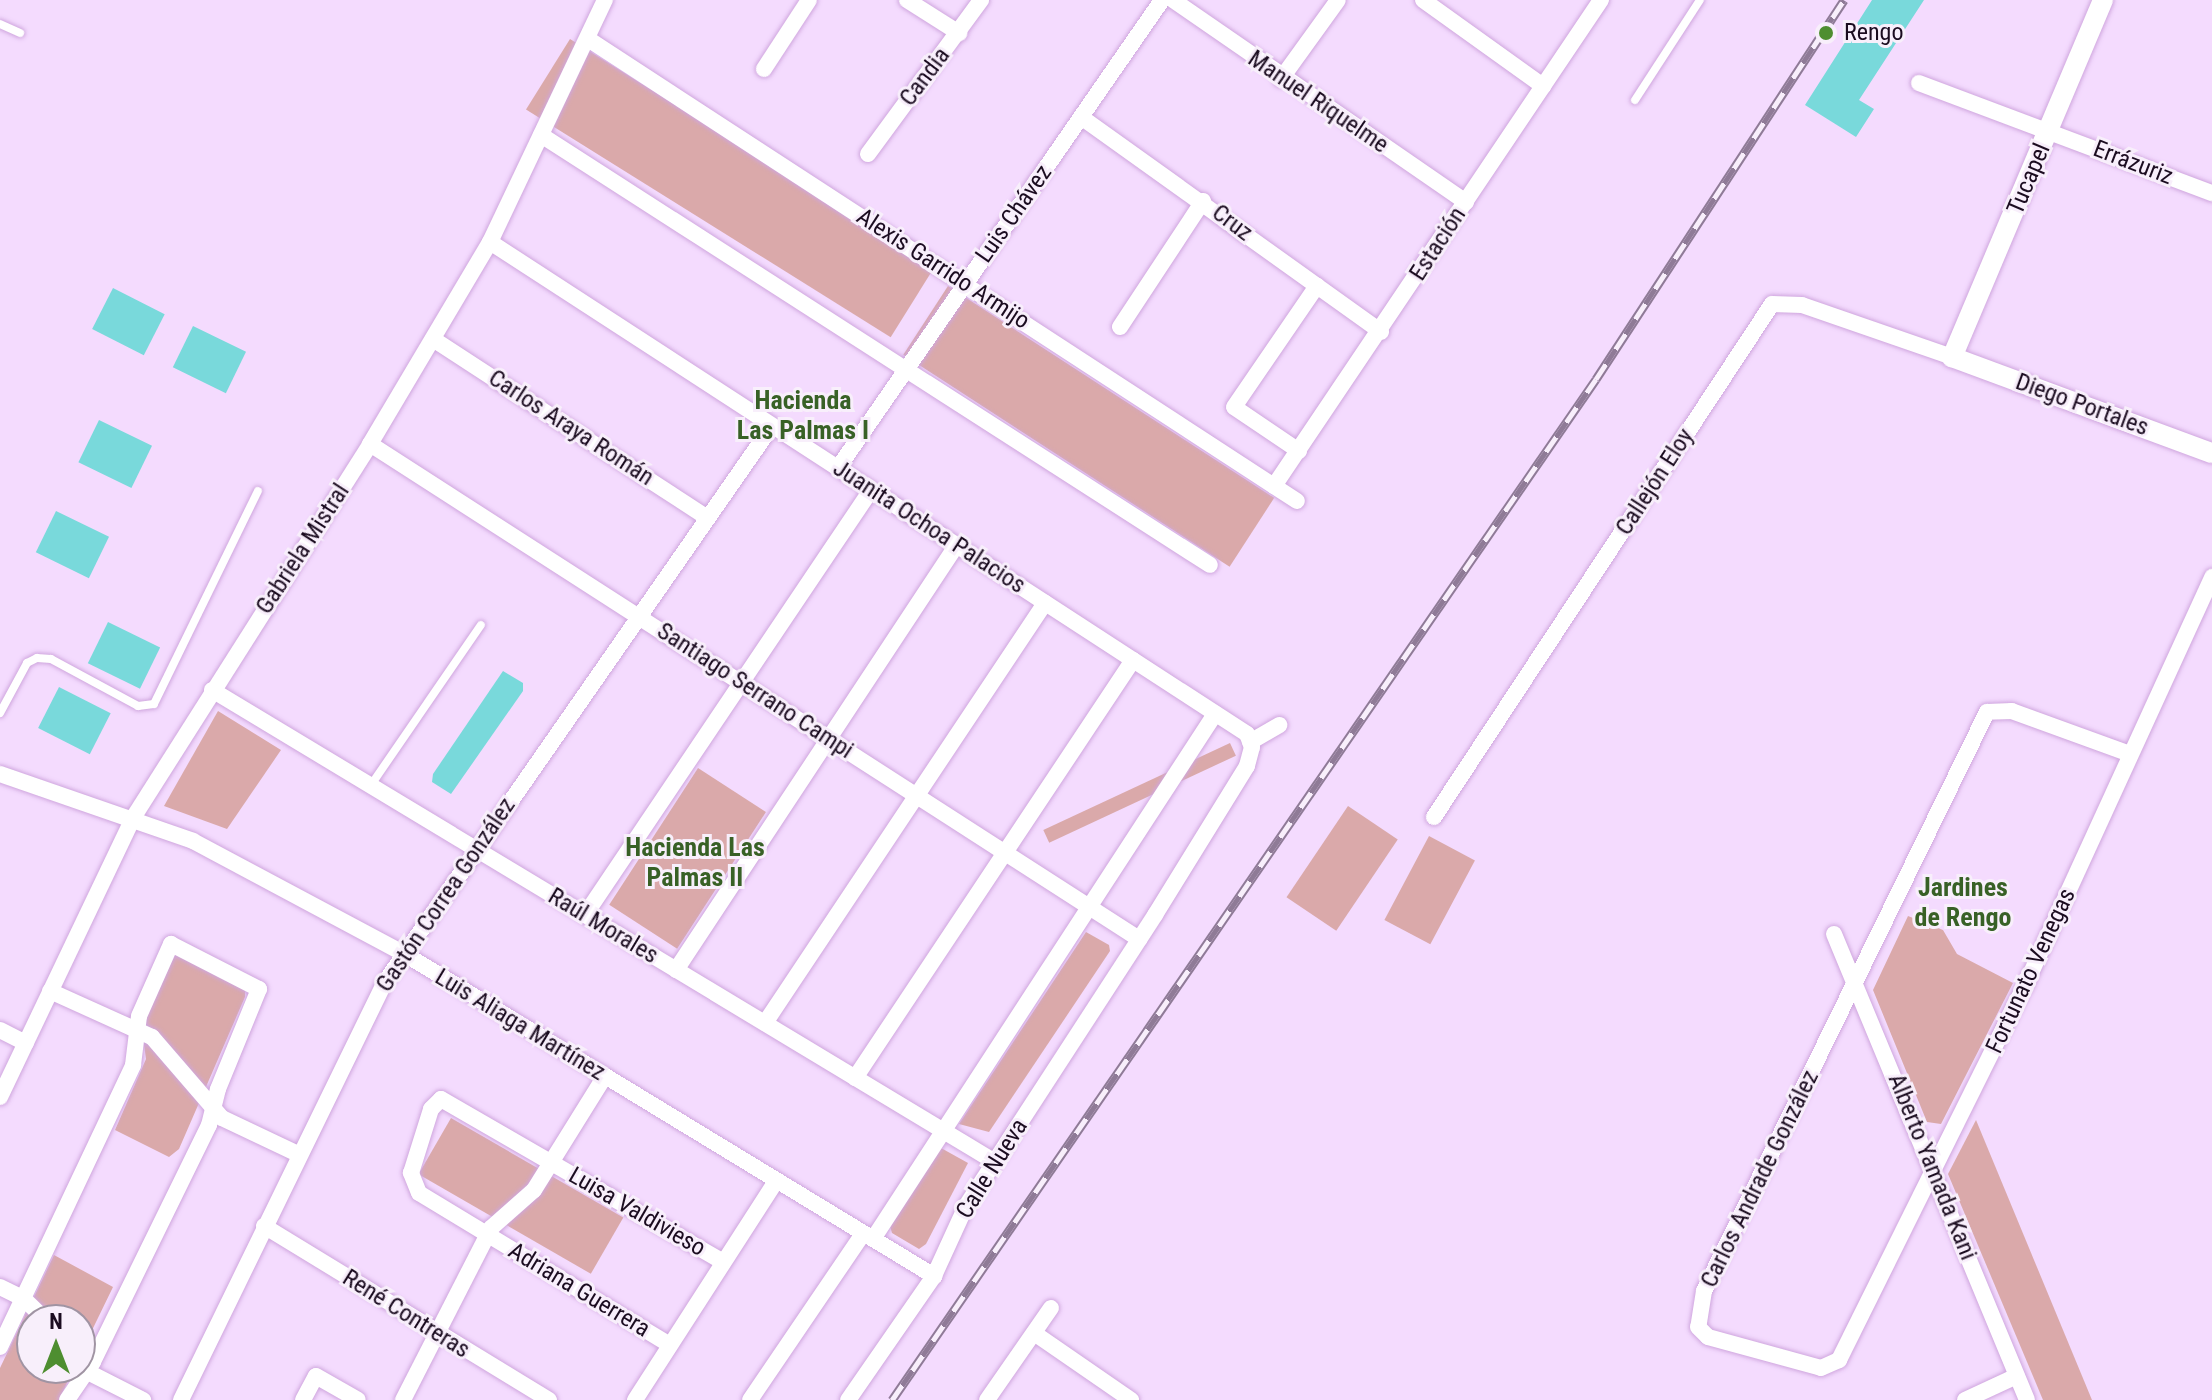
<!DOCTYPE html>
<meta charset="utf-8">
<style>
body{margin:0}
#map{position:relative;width:2212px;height:1400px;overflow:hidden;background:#f4dbfe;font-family:"Roboto Condensed",sans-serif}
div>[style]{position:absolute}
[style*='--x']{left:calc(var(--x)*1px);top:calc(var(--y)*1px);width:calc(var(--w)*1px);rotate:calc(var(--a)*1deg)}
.green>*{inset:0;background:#daa9aa;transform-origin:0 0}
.building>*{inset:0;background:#79d9db;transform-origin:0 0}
.roads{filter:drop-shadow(0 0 2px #cfa6de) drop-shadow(0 0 2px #cfa6de)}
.service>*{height:8px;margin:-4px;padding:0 4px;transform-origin:4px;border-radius:4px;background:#fff}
.minor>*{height:16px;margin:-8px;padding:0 8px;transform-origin:8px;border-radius:8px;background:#fff}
.tertiary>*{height:20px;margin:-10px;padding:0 10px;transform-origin:10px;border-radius:10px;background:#fff}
.rail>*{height:9px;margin-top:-4.5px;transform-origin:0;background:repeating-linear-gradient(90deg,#f8effb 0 18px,#8f7b97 0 36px);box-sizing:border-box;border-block:2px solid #8f7b97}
.dots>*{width:22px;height:22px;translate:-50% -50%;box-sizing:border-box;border:4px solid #f8effb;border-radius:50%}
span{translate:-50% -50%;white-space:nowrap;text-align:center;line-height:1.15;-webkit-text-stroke:6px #f8effb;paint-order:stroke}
.poi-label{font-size:24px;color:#1b0c20}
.left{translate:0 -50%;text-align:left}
.street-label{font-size:24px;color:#1b0c20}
.neighbourhood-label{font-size:26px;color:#386126;font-weight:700}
.north{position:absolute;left:16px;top:1304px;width:80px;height:80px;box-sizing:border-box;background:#f8effb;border:2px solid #a094a3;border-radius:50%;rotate:0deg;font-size:22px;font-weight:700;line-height:32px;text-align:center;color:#1b0c20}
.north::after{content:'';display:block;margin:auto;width:28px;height:36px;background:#4e8e30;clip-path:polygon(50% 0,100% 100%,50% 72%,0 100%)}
</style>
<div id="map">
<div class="green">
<div style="left:570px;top:39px;width:430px;height:83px;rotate:32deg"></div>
<div style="left:948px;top:286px;width:389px;height:82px;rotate:33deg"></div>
<div style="clip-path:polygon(218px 711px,281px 750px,227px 829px,164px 806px)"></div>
<div style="left:1230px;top:743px;width:14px;height:206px;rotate:65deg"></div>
<div style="left:698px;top:768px;width:81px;height:163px;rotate:33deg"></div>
<div style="left:1348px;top:806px;width:60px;height:110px;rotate:34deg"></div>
<div style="left:1429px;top:836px;width:52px;height:95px;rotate:28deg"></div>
<div style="clip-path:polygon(1908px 916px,1943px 930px,1957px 954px,2013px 983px,1941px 1124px,1927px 1122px,1873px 990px)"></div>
<div style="clip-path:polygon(1086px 932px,1109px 945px,1110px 951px,989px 1132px,959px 1124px)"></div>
<div style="clip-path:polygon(184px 950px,245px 985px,245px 997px,179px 1149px,169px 1157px,115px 1130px,146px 1059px,142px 1030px,147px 1012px,172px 955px)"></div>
<div style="left:451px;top:1118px;width:199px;height:65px;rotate:30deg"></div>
<div style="clip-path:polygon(1976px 1120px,2092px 1400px,2043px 1400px,1948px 1174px)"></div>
<div style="clip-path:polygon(941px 1148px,968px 1163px,926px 1244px,919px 1249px,892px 1233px,890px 1226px)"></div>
<div style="clip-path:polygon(54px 1255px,113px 1287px,80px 1355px,80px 1320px,32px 1320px,32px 1368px,74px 1368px,59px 1400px,0 1400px,0 1368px)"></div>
</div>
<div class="building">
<div style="clip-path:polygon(1872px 0,1924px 0,1859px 100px,1874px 109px,1856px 137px,1805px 105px)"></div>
<div style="left:113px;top:288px;width:58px;height:46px;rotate:27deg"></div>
<div style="left:193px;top:326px;width:59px;height:46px;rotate:26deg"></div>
<div style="left:99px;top:420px;width:59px;height:47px;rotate:26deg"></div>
<div style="left:56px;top:511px;width:59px;height:46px;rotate:26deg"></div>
<div style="left:108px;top:622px;width:58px;height:46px;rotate:26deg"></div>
<div style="clip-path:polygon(503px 671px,523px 683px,523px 691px,451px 794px,432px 782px,433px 774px)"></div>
<div style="left:59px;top:687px;width:58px;height:46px;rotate:27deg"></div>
</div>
<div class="roads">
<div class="service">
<div style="--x:0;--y:24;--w:22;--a:24"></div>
<div style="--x:1635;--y:100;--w:119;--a:-57"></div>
<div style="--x:0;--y:713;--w:57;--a:-61.6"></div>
<div style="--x:27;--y:663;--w:11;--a:-27"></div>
<div style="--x:37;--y:658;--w:14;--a:4"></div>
<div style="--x:51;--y:659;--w:99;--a:28.4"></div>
<div style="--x:138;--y:706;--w:16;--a:-7"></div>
<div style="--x:154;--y:704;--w:237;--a:-64"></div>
<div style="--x:371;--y:785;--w:194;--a:-55.5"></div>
</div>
<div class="minor">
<div style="--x:907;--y:0;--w:62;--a:32.4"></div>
<div style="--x:1173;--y:0;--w:356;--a:34.6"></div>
<div style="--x:1423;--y:0;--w:148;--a:35.6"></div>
<div style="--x:588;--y:39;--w:846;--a:33.09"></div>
<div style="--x:764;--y:69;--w:82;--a:-56.9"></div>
<div style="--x:1281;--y:79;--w:97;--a:-54.2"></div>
<div style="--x:1919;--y:83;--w:313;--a:20.6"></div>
<div style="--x:1081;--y:117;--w:369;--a:35.6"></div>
<div style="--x:541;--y:135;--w:795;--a:32.73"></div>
<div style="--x:868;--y:154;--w:191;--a:-53.7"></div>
<div style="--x:490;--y:242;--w:903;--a:33.02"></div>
<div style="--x:1247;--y:734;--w:14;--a:69"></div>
<div style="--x:1252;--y:747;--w:20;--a:105"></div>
<div style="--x:1247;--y:766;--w:175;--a:121.7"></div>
<div style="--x:1155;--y:915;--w:347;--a:123"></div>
<div style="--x:966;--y:1206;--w:77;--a:114.6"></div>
<div style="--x:934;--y:1276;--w:151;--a:124.7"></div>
<div style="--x:1120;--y:327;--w:151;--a:-56.6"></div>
<div style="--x:433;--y:339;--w:328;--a:33.1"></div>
<div style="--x:370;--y:444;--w:915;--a:32.77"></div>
<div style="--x:1299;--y:451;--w:78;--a:-145.9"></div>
<div style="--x:1234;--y:407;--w:147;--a:-55.6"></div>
<div style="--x:838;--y:468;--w:569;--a:-55.3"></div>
<div style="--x:1274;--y:486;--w:586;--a:-56.07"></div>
<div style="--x:212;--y:690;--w:914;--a:31.08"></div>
<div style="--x:1250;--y:742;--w:34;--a:-30"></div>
<div style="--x:2130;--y:754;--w:126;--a:-160"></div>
<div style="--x:2012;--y:711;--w:25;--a:178"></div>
<div style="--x:1987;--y:712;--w:644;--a:116.05"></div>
<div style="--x:1704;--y:1291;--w:36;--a:99"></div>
<div style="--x:1698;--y:1327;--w:14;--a:45"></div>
<div style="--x:1708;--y:1337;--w:117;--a:15.3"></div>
<div style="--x:1821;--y:1368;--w:20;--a:-24"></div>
<div style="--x:1839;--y:1360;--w:418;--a:-63.6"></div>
<div style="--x:2025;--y:986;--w:450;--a:-65.4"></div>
<div style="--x:0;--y:774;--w:204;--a:19.1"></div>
<div style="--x:193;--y:841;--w:238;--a:28.1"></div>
<div style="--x:403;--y:953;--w:622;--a:31.31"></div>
<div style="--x:1434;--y:817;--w:614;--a:-56.62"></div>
<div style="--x:1772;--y:304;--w:30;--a:2"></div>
<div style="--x:1802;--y:305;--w:159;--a:19.1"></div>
<div style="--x:585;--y:915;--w:512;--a:-56.06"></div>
<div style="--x:1834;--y:934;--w:504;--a:67.5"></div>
<div style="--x:676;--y:970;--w:508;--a:-56.56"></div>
<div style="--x:50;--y:991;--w:112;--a:24.3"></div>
<div style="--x:152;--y:1037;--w:107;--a:49.2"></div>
<div style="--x:222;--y:1118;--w:84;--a:25.3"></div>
<div style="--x:765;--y:1023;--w:505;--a:-56.31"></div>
<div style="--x:0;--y:1030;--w:29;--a:27"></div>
<div style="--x:855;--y:1078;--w:502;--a:-56.37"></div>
<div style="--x:0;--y:1097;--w:309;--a:-64.5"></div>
<div style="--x:133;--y:818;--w:443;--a:-57.6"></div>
<div style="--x:370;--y:444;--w:235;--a:-59.3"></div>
<div style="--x:490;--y:242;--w:268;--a:-64.6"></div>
<div style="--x:264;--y:1226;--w:334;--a:31.4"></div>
<div style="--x:873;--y:1239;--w:627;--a:-56.92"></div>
<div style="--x:0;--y:1287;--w:25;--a:26"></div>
<div style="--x:23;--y:1298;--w:32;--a:44"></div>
<div style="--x:1034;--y:1333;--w:118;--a:34.6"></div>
<div style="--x:670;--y:1345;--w:293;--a:-148.8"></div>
<div style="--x:419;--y:1193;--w:22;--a:-112"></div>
<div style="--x:411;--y:1173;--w:67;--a:-72.6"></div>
<div style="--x:431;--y:1109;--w:14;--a:-45"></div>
<div style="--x:441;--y:1099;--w:326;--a:30"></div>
<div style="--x:0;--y:1347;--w:312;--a:-64.7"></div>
<div style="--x:133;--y:1065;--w:49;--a:-83"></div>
<div style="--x:139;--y:1016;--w:79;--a:-66"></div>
<div style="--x:171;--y:944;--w:99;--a:27.1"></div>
<div style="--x:259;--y:989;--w:108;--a:112.3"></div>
<div style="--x:218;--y:1089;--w:37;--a:104"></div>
<div style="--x:209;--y:1125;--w:264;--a:116.1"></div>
<div style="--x:93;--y:1362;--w:46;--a:124.4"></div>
<div style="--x:80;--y:1368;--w:71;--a:26.9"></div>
<div style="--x:181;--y:1400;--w:462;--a:-64"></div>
<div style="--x:383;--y:985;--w:681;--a:-55.17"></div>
<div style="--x:303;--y:1400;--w:27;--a:-62"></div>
<div style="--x:316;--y:1376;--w:48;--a:29.7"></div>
<div style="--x:403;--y:1400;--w:193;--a:-62.9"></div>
<div style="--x:491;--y:1228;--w:57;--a:-41.5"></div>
<div style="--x:534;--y:1190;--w:134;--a:-58.1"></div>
<div style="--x:635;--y:1400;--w:260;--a:-57.2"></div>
<div style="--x:750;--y:1400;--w:201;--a:-55.8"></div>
<div style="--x:987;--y:1400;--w:112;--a:-55.2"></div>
<div style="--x:1965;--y:1400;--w:57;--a:-24.8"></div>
</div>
<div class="tertiary">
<div style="--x:2103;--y:0;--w:388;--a:112.9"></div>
<div style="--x:1952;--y:357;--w:277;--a:20.3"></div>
</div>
</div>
<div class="rail">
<div style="--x:892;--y:1400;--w:1240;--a:-55.41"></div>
<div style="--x:1596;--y:379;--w:453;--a:-56.8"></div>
</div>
<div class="dots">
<div style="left:1826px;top:33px;background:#4e8e30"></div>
</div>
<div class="poi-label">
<span class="left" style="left:1844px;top:33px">Rengo</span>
</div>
<div class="street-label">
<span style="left:925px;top:77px;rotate:-53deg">Candia</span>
<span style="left:1318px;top:102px;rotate:34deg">Manuel Riquelme</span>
<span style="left:2133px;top:163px;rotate:21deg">Errázuriz</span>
<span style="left:2029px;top:179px;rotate:-67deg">Tucapel</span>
<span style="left:1014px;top:214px;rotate:-55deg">Luis Chávez</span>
<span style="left:1232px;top:223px;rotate:37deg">Cruz</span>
<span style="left:1438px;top:244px;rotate:-57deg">Estación</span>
<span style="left:943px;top:269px;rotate:33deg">Alexis Garrido Armijo</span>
<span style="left:2082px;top:405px;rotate:20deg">Diego Portales</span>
<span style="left:571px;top:428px;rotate:33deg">Carlos Araya Román</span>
<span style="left:1655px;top:482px;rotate:-57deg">Callejón Eloy</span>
<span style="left:929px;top:527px;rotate:33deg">Juanita Ochoa Palacios</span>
<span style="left:303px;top:549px;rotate:-57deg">Gabriela Mistral</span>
<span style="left:755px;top:691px;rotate:33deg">Santiago Serrano Campi</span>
<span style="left:446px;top:895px;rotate:-56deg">Gastón Correa González</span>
<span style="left:603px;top:926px;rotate:31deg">Raúl Morales</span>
<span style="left:2031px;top:971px;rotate:-65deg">Fortunato Venegas</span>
<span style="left:520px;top:1025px;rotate:31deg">Luis Aliaga Martínez</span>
<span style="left:1932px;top:1167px;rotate:68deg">Alberto Yamada Kani</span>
<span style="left:992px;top:1169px;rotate:-58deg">Calle Nueva</span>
<span style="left:1760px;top:1179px;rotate:-64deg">Carlos Andrade González</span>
<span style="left:637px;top:1212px;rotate:30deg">Luisa Valdivieso</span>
<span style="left:579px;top:1290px;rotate:31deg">Adriana Guerrera</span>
<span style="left:406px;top:1314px;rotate:32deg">René Contreras</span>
</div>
<div class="neighbourhood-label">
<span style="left:803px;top:416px">Hacienda<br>Las Palmas I</span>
<span style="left:695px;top:863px">Hacienda Las<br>Palmas II</span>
<span style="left:1963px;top:903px">Jardines<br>de Rengo</span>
</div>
<div class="north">N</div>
</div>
